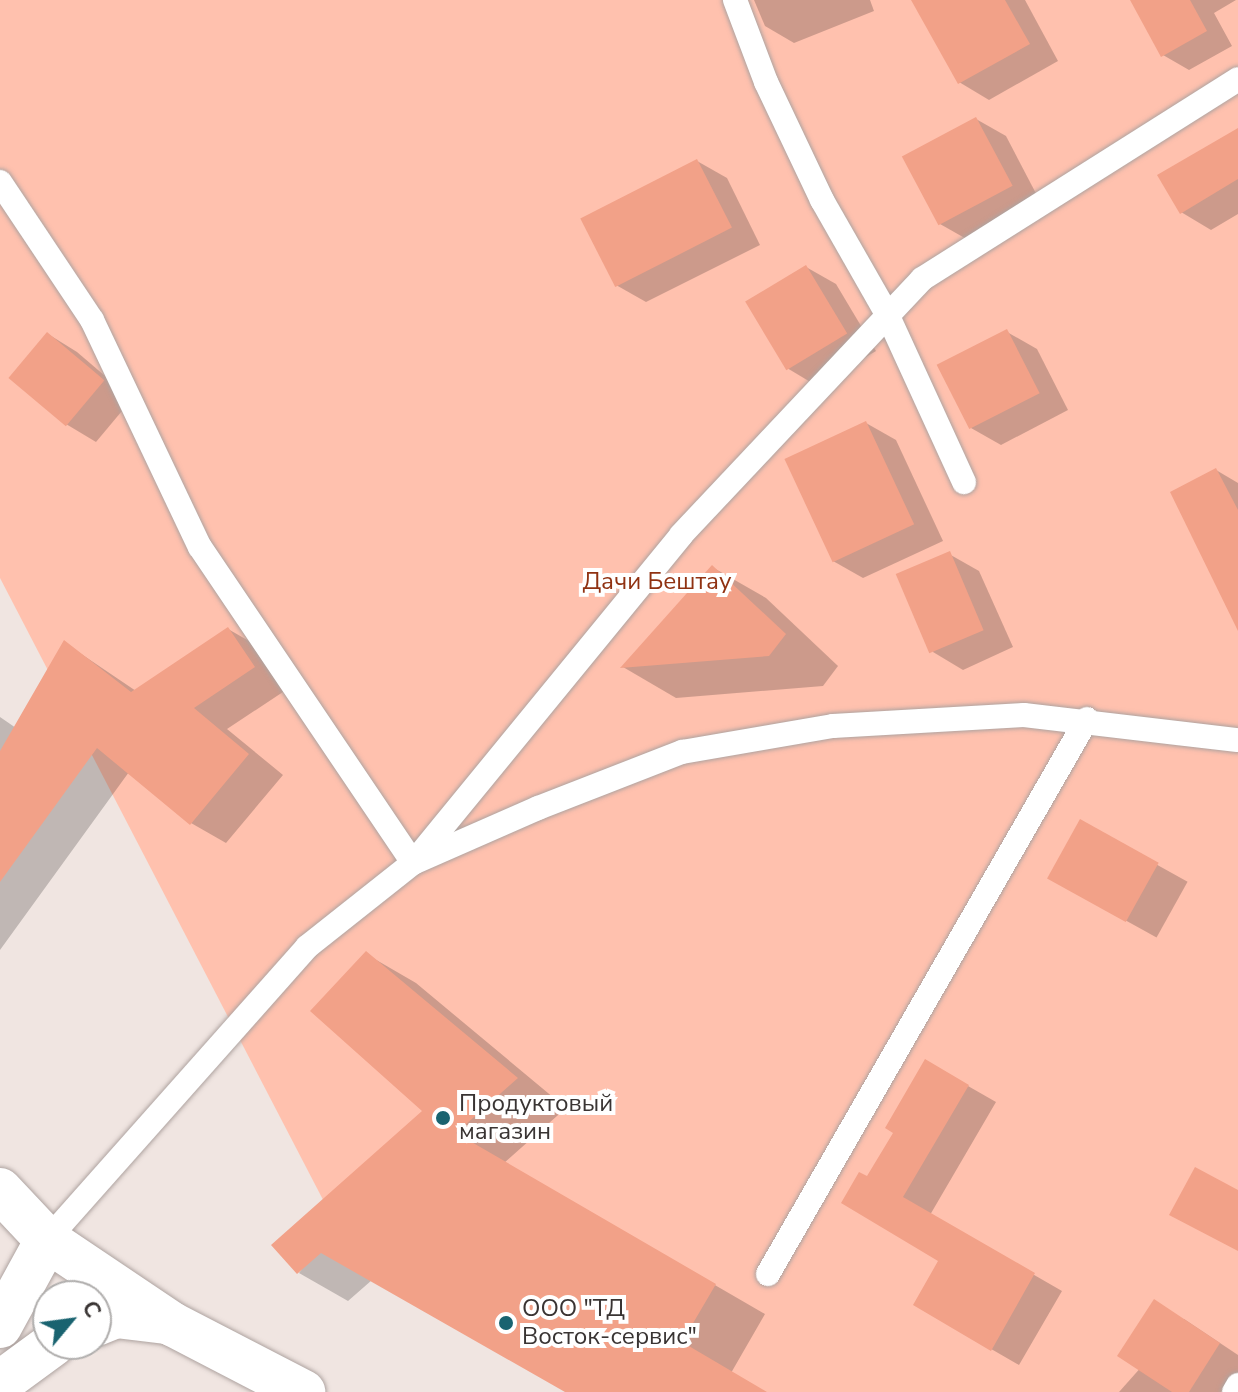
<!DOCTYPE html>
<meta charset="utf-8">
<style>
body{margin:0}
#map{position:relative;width:1238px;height:1392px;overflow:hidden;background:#f0e5e1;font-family:"Nunito Sans",sans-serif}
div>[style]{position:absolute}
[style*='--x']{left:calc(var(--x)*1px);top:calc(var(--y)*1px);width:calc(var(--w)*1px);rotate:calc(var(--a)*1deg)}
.green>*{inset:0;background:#ffc1ae}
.shadow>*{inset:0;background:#0003;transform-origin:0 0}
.building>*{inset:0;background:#f2a188;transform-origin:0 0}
.roads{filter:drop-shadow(0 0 2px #aea3a0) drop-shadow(0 0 2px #aea3a0)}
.service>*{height:24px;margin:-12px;padding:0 12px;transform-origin:12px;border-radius:12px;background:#fff}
.secondary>*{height:44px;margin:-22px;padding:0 22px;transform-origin:22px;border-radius:22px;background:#fff}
.dots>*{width:22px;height:22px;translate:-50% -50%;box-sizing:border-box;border:4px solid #fff;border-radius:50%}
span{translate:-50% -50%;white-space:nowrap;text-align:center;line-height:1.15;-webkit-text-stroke:8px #fff;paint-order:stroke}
.park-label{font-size:24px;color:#903212}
.poi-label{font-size:24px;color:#393433}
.left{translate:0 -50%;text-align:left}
.north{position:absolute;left:32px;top:1280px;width:80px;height:80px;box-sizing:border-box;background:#fff;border:2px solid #b0aead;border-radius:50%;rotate:61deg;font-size:22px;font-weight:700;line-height:32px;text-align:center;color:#393433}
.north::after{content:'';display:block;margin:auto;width:28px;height:36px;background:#196370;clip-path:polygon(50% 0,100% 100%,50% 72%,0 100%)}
</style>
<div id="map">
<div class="green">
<div style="clip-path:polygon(0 0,1238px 0,1238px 1392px,613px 1392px,333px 1219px,0 578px)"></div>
</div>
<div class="shadow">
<div style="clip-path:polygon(754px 0,870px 0,874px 11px,794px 43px,765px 26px)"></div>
<div style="clip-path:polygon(914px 0,1025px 0,1058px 61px,989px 100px,959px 82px)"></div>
<div style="clip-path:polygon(1132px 0,1236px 0,1214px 13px,1232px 46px,1189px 70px,1163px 55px)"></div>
<div style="clip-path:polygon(976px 119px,1006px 136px,1041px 203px,970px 241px,940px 224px)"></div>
<div style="clip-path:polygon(1238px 130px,1238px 214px,1211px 230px,1181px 212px)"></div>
<div style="clip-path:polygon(697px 161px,727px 178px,760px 245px,646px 302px,616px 285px)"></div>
<div style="clip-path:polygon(806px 267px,836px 284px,876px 351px,817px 386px,787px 368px)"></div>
<div style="clip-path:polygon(1007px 332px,1037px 349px,1068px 410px,1001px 445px,971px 428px)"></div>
<div style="clip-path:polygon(48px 334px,77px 352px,132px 399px,96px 442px,66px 424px)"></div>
<div style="clip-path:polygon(866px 423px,896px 440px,943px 541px,863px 578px,833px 561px)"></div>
<div style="clip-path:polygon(1216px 470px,1238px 483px,1238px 627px)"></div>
<div style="clip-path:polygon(949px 554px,979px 571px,1013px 647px,963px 670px,933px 652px)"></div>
<div style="clip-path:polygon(712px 567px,766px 598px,838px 666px,823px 686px,676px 698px,623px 667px)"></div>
<div style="clip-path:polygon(228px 629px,263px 649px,289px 688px,227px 729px,283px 775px,226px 843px,191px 823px,129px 772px,0 950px,0 717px,16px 728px,65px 643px,136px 691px)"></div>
<div style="left:1080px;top:822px;width:123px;height:64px;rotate:29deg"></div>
<div style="clip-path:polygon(366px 954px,416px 983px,566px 1108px,504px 1163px,765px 1314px,731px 1373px,764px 1392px,568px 1392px,372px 1280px,348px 1301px,299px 1273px,425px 1111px)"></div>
<div style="clip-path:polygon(926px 1062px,996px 1102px,930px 1215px,1062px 1291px,1019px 1365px,915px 1305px,941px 1261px,867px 1179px,896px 1132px)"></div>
<div style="clip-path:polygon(1184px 1319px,1238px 1355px,1238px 1379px,1230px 1392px,1119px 1392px)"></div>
</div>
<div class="building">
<div style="clip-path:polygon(911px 0,1005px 0,1030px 44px,958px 84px)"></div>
<div style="clip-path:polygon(1130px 0,1190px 0,1207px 31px,1161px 57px)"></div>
<div style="left:976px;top:117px;width:78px;height:84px;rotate:62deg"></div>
<div style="clip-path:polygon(1238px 128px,1238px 179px,1180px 214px,1157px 175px)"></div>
<div style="left:697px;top:159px;width:77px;height:131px;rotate:63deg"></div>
<div style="left:806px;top:265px;width:80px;height:71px;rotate:59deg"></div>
<div style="left:1007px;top:329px;width:72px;height:79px;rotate:63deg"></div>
<div style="left:47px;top:332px;width:75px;height:60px;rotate:40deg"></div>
<div style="left:866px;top:421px;width:114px;height:90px;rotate:65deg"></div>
<div style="clip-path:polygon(1216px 468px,1238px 510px,1238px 631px,1170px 492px)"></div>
<div style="left:950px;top:551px;width:86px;height:59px;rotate:67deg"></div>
<div style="clip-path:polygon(712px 565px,786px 634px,769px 656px,620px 668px)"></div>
<div style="clip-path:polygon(228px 627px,255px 667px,194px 708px,249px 754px,190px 825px,97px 748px,0 882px,0 751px,64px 640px,131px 692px)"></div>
<div style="left:1080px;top:819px;width:90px;height:68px;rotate:29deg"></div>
<div style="clip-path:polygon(366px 951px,518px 1078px,456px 1133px,716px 1284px,682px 1342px,767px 1392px,565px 1392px,321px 1253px,297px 1274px,271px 1245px,422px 1111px,310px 1011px)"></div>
<div style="clip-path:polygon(925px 1059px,969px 1085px,903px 1197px,1035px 1273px,991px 1351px,913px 1305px,938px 1261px,841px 1203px,859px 1172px,867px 1176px,893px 1133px,885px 1128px)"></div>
<div style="clip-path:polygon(1195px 1167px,1238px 1190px,1238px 1251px,1169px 1215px)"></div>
<div style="clip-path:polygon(1154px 1299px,1220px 1343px,1189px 1392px,1172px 1392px,1117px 1356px)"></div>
</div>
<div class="roads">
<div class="service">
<div style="--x:735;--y:0;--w:88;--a:69.3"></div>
<div style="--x:766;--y:82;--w:131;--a:64.6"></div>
<div style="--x:822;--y:200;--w:131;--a:60.3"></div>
<div style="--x:887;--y:314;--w:185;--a:65.4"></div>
<div style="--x:0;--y:182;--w:166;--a:56.3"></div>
<div style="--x:92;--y:320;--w:251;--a:64.6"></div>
<div style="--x:200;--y:547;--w:381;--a:56"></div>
<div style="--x:413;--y:863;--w:424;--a:-50.7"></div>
<div style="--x:681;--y:535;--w:352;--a:-46.7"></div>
<div style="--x:922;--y:279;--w:374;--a:-32.3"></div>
<div style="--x:47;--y:1240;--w:392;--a:-48.4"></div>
<div style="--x:307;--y:947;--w:135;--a:-38.4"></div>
<div style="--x:413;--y:863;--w:137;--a:-23.7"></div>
<div style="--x:538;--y:808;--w:155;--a:-21.3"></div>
<div style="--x:682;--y:752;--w:153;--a:-9.8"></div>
<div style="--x:833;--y:726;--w:191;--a:-3.3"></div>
<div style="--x:1024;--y:715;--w:215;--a:6.7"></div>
<div style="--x:768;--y:1274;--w:640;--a:-60.11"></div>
<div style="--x:1234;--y:1392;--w:8;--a:-60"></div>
</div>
<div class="secondary">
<div style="--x:0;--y:1190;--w:69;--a:46.8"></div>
<div style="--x:47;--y:1240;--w:151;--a:33.9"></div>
<div style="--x:172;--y:1324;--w:148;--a:27.4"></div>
<div style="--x:96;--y:1324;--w:22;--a:-22"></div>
<div style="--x:116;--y:1316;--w:50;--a:6.8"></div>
<div style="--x:0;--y:1326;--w:98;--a:-61.3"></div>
<div style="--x:0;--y:1383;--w:66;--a:-36.3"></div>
</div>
</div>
<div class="dots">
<div style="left:443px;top:1118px;background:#196370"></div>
<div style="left:506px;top:1323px;background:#196370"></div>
</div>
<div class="park-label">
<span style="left:657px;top:582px">Дачи Бештау</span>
</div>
<div class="poi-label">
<span class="left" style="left:459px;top:1118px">Продуктовый<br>магазин</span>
<span class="left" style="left:522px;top:1323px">ООО "ТД<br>Восток-сервис"</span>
</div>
<div class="north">С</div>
</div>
